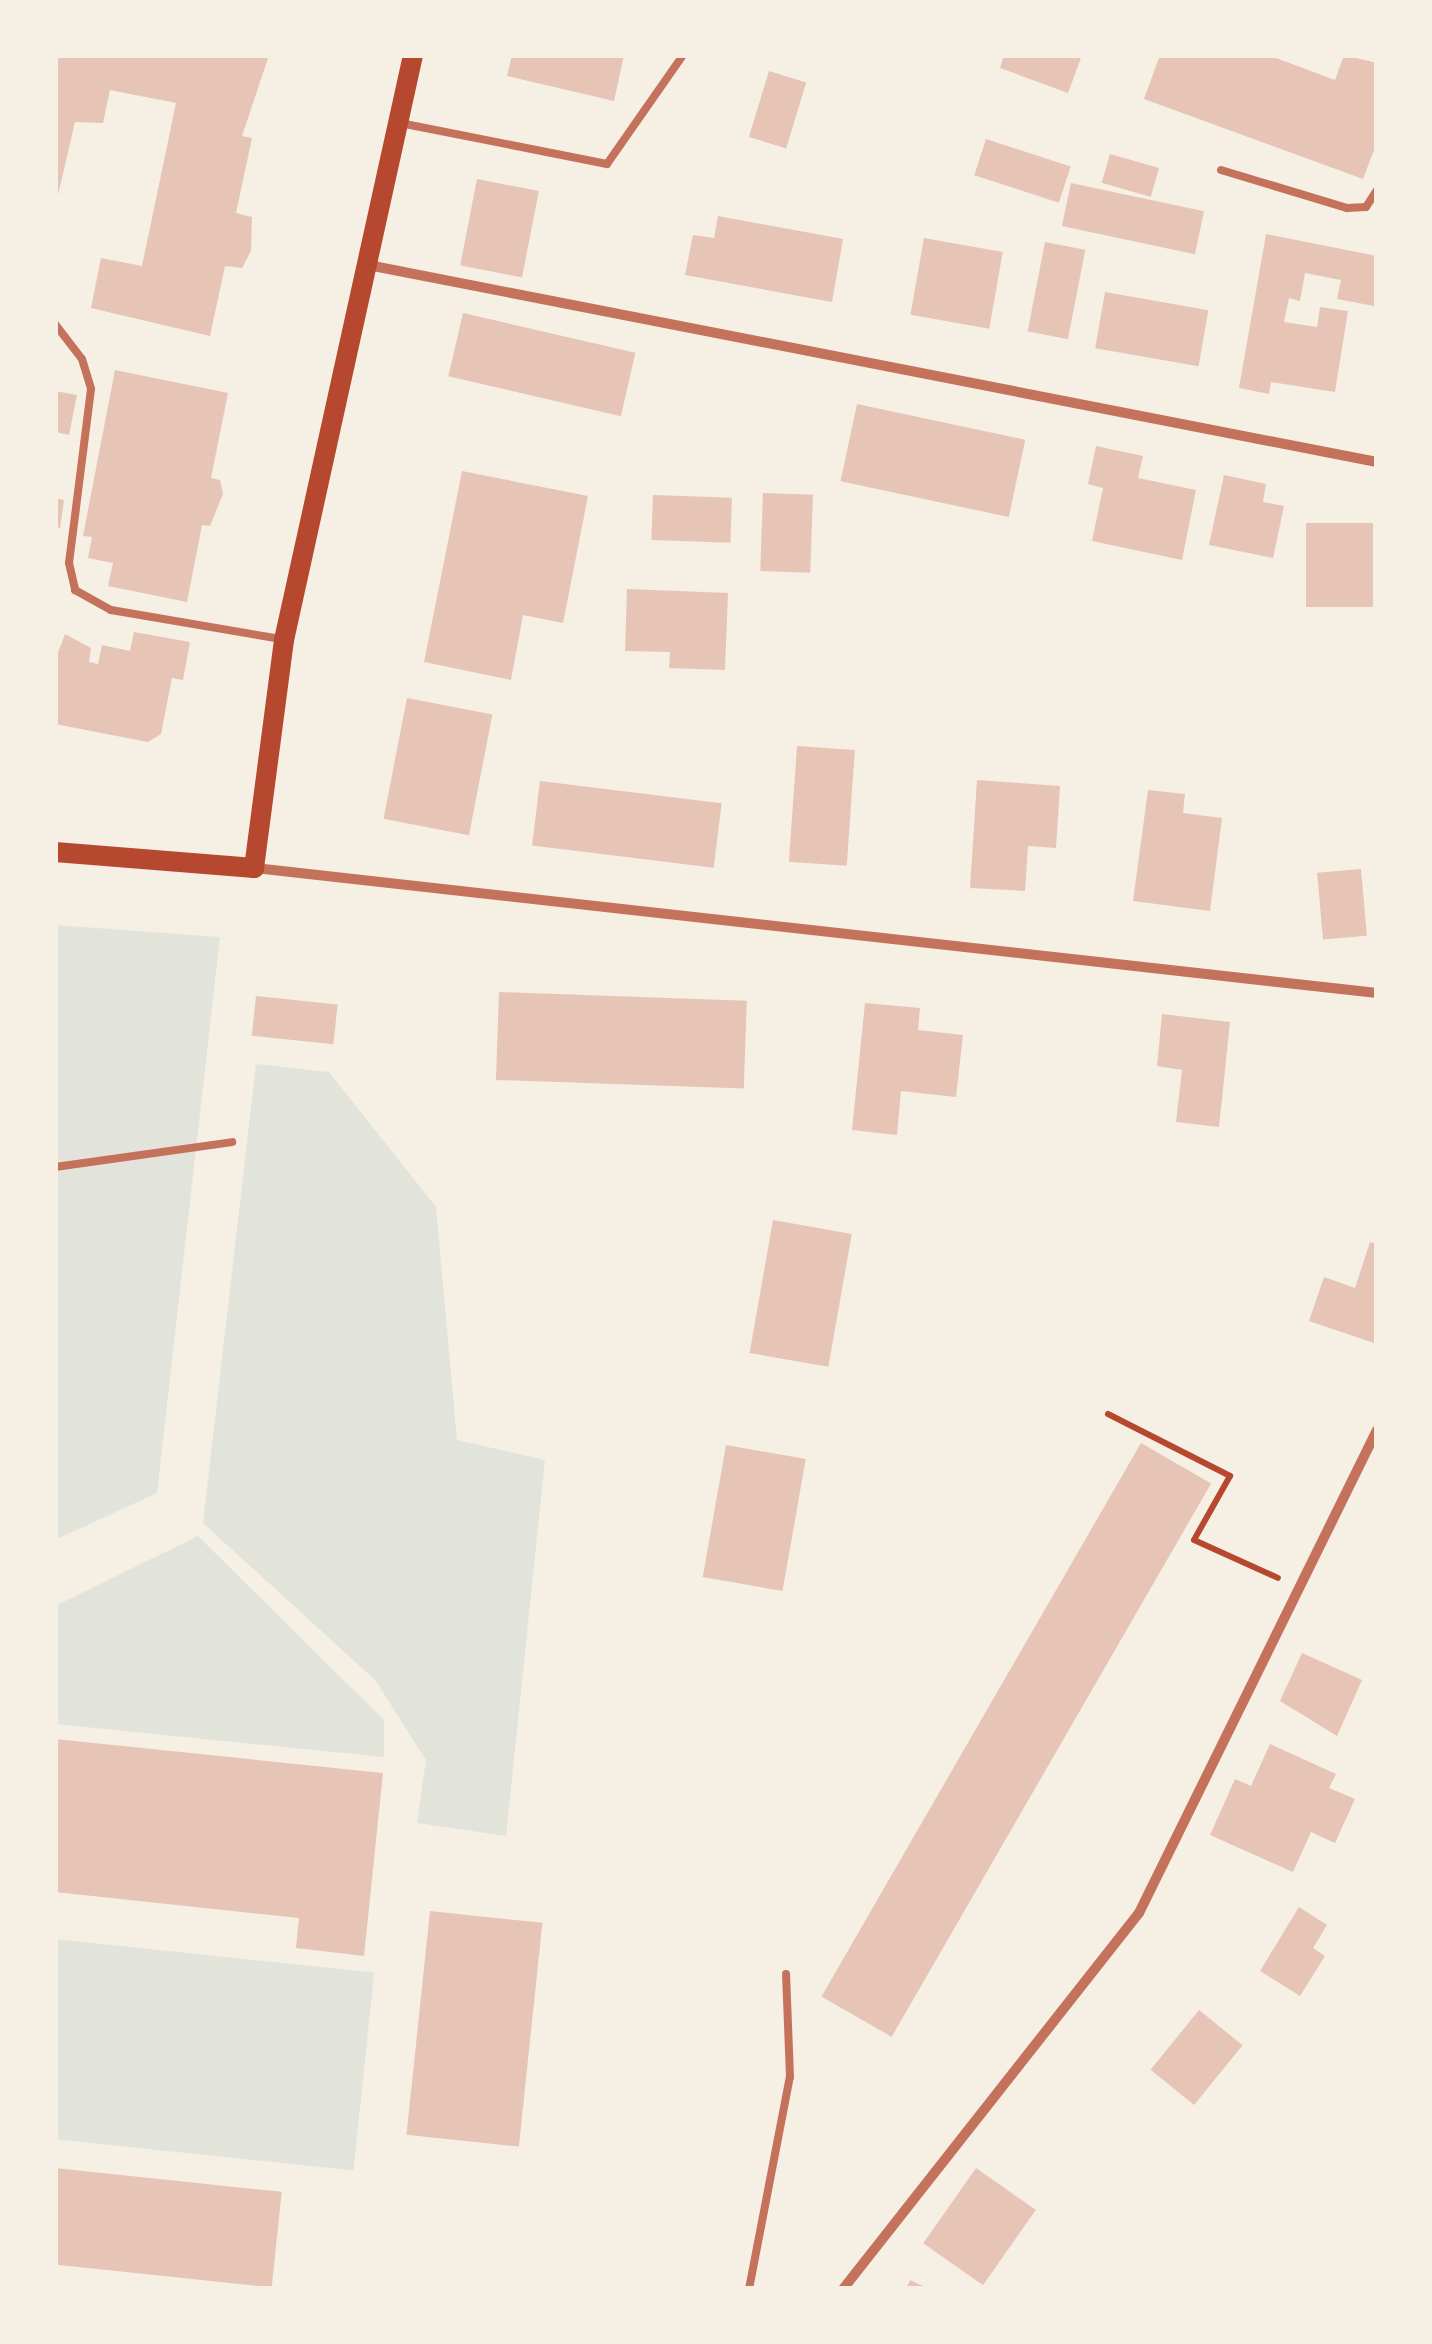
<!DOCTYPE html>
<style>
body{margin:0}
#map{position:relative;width:1432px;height:2344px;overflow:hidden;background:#f6efe4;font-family:Commissioner,sans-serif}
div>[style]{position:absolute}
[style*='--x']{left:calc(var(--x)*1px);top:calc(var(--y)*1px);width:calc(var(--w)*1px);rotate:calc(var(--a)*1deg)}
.green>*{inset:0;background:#e2e4dc;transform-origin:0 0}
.building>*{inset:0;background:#e6c5b7;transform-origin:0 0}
.path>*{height:6px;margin:-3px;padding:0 3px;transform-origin:3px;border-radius:3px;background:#b5482f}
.service>*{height:8px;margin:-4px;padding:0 4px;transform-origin:4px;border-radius:4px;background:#c5725c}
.minor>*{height:10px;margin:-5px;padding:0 5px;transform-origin:5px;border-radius:5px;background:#c5725c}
.secondary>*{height:20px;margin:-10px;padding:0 10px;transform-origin:10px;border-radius:10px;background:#b5482f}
span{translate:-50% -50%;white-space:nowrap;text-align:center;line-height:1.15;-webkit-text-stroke:10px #f6efe4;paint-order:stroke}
.frame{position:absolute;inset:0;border:58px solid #f6efe4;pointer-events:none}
</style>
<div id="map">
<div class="green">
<div style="clip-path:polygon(55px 925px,220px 937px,157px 1493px,55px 1540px)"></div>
<div style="clip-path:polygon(256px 1064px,329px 1072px,436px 1207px,457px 1440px,545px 1460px,506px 1836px,417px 1823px,426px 1760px,375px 1680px,203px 1523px)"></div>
<div style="clip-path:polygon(198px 1536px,384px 1720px,384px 1757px,55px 1724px,55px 1606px)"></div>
<div style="left:55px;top:1939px;width:321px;height:199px;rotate:6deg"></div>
</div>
<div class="building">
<div style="clip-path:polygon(57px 55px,269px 55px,242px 136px,252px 138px,236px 213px,252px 217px,251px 251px,242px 268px,225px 266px,210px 336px,91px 308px,101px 258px,142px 266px,176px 103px,110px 90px,103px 123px,75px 122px,55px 208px)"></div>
<div style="clip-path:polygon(512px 55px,624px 55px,614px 101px,507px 76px)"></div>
<div style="clip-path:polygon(1004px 55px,1082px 55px,1068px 93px,1000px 68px)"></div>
<div style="clip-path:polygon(1160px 55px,1268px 55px,1335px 80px,1344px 55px,1377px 63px,1377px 142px,1363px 179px,1144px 99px)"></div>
<div style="left:769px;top:71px;width:39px;height:69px;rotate:17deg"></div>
<div style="left:986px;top:139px;width:89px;height:38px;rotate:18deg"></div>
<div style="left:1110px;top:154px;width:51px;height:30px;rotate:16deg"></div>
<div style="left:477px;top:179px;width:63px;height:88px;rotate:11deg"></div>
<div style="left:1071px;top:183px;width:136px;height:44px;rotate:12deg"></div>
<div style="clip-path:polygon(718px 216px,843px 239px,832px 302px,685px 275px,693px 235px,714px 238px)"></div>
<div style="clip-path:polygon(1266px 234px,1377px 256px,1374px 306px,1337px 299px,1341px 280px,1305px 273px,1300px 301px,1289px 298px,1284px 322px,1317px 327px,1320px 307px,1348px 311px,1335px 392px,1271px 382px,1269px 394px,1239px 388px)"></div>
<div style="left:924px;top:238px;width:80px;height:78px;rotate:10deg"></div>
<div style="left:1045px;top:242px;width:41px;height:91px;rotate:11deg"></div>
<div style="left:1105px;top:292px;width:105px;height:57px;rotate:10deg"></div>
<div style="left:463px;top:313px;width:177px;height:65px;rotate:13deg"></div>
<div style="clip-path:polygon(115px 370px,228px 393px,211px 478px,220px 480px,223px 494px,210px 526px,202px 525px,187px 602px,108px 586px,113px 563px,88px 558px,92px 537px,83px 536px)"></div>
<div style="clip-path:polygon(55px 391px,77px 395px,69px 435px,55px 432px)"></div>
<div style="left:857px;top:404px;width:172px;height:79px;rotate:12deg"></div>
<div style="clip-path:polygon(1096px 446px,1143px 456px,1138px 478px,1196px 490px,1182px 560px,1092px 541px,1103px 488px,1088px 484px)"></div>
<div style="clip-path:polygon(462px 471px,588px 496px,563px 623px,523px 615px,511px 680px,424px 662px)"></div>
<div style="clip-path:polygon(1224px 475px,1266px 484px,1263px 502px,1284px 506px,1273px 558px,1209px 545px)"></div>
<div style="left:763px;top:493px;width:50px;height:78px;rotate:2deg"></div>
<div style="left:653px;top:495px;width:79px;height:45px;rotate:2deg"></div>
<div style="clip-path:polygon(55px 498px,64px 500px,60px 528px,55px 527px)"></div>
<div style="left:1306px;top:523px;width:67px;height:84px"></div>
<div style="clip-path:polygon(627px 589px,728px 593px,725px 670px,669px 668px,670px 652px,625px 651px)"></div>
<div style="clip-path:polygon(134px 632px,190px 642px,183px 680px,172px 678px,161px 734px,148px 742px,55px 724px,55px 661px,65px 634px,91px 648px,89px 662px,98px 664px,102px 645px,130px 651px)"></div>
<div style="left:407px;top:698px;width:87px;height:123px;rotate:11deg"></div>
<div style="left:797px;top:746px;width:58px;height:116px;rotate:4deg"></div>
<div style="clip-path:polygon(977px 780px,1060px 786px,1056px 848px,1028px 846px,1025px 891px,970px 888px)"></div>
<div style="left:540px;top:781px;width:183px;height:65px;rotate:7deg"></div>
<div style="clip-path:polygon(1148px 790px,1185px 794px,1183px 813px,1222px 818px,1210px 911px,1133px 901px)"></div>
<div style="left:1361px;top:869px;width:67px;height:44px;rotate:85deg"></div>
<div style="left:499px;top:992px;width:248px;height:88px;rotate:2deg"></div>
<div style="left:256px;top:996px;width:82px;height:40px;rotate:6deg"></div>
<div style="clip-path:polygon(865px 1003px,920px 1008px,918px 1030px,963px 1035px,956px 1097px,901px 1091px,897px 1135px,852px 1130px)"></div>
<div style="clip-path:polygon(1162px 1014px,1230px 1022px,1219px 1127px,1176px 1122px,1182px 1070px,1157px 1066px)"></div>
<div style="left:773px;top:1220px;width:80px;height:135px;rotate:10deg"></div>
<div style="clip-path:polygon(1370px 1242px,1377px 1244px,1377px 1344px,1309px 1321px,1324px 1277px,1355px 1288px)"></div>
<div style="left:1141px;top:1443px;width:81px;height:639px;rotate:30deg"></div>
<div style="left:726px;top:1445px;width:81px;height:134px;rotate:10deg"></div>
<div style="clip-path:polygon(1302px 1653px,1362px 1680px,1337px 1736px,1280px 1701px)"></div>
<div style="clip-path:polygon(55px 1739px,383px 1773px,364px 1956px,296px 1948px,299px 1918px,55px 1892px)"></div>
<div style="clip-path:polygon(1270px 1744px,1336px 1774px,1329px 1788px,1355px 1799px,1335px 1843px,1311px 1832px,1293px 1872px,1210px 1835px,1235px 1779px,1251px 1786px)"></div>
<div style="clip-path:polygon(1299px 1907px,1327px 1925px,1313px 1948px,1325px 1956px,1300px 1996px,1260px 1971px)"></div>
<div style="left:430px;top:1911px;width:113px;height:225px;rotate:6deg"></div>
<div style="left:1199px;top:2010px;width:56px;height:77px;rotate:39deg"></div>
<div style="left:55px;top:2168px;width:228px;height:96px;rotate:6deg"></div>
<div style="left:976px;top:2168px;width:73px;height:92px;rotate:35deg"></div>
<div style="clip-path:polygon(910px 2280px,930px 2289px,906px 2289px)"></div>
</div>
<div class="path">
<div style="--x:1108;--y:1414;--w:137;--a:26.9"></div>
<div style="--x:1230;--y:1476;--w:73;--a:119.4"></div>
<div style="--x:1194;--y:1540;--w:92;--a:24.3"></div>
</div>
<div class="service">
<div style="--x:400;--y:123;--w:211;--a:11.2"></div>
<div style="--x:607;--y:164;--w:133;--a:-55.1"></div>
<div style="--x:1221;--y:170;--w:132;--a:16.8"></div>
<div style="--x:1347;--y:208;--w:19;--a:-3"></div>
<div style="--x:1366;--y:207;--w:20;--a:-57"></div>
<div style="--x:55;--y:324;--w:44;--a:52.4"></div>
<div style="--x:82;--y:359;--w:31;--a:73"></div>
<div style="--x:91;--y:389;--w:175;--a:97.2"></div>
<div style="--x:69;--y:563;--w:28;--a:77"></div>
<div style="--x:75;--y:590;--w:41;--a:29.1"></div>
<div style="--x:111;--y:610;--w:171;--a:9.7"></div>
<div style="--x:55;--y:1167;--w:179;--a:-8"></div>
<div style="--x:749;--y:2289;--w:216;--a:-79.1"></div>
<div style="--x:790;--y:2077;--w:103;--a:-92.2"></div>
</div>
<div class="minor">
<div style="--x:368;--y:265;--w:1028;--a:11.05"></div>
<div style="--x:255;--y:868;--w:1129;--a:6.36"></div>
<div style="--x:843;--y:2289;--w:479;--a:-51.8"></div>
<div style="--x:1139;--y:1913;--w:538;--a:-63.77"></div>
</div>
<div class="secondary">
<div style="--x:55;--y:852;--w:200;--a:4.6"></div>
<div style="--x:254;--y:868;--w:230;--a:-82.5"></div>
<div style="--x:284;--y:640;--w:599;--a:-77.56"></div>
</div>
<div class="frame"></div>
</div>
